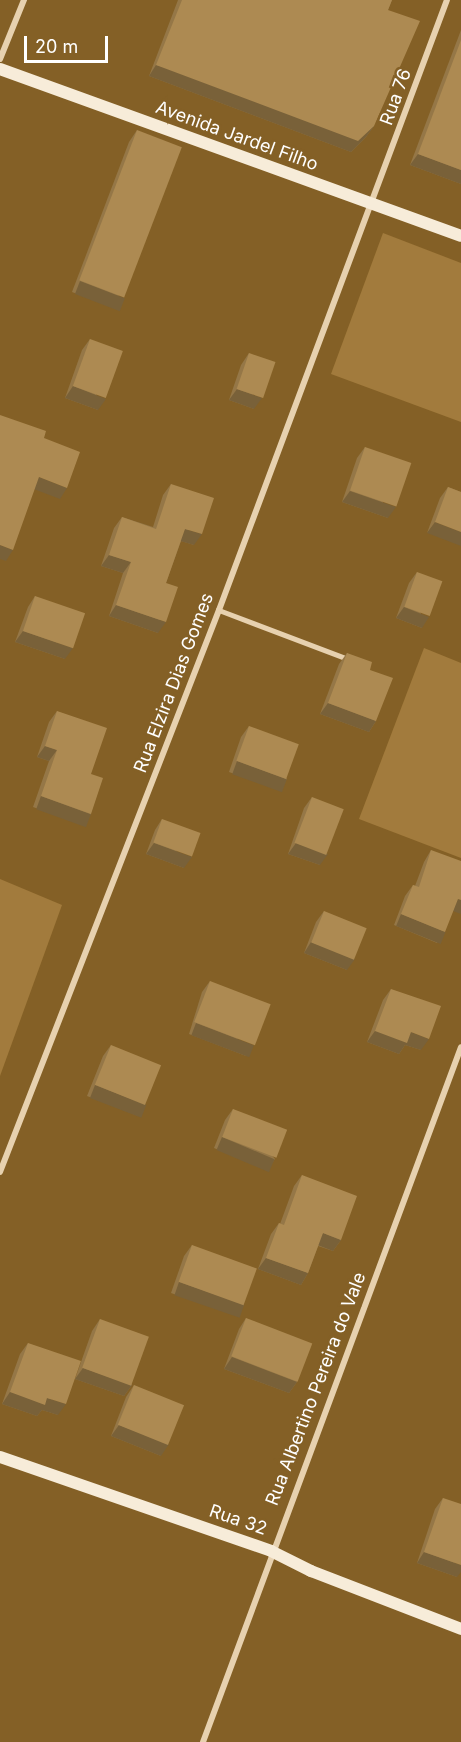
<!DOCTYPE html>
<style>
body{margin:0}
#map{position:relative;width:461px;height:1742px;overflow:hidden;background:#846026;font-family:Inter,sans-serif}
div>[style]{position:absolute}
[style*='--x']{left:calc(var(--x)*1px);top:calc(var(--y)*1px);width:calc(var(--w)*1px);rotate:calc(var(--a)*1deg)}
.green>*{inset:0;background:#a27b3d}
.service>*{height:4.5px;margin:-2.25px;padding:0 2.25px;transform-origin:2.25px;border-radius:2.25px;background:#e7d1af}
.minor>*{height:6px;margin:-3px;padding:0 3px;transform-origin:3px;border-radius:3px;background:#e7d1af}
.secondary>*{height:12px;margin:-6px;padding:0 6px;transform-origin:6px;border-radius:6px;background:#f7ecd9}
.wall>*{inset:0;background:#957747}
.shaded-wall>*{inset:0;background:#796139;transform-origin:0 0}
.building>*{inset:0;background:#ad8a52;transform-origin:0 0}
span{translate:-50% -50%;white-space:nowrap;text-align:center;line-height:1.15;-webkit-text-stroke:5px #846026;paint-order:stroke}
.street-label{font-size:18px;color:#fff}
.scale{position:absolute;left:24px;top:36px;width:84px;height:27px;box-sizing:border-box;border:3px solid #fff;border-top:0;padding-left:8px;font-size:18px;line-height:21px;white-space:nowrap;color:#fff;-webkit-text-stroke:4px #846026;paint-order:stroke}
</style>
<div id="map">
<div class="green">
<div style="clip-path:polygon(383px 233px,461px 263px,461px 422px,331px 374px)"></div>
<div style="clip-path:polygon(424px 648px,461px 663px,461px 858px,359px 819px)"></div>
<div style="clip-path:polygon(0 879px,62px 905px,0 1076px)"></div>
</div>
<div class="service">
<div style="--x:219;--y:610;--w:138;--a:20.8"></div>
</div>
<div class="minor">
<div style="--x:0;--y:59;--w:64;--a:-67.9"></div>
<div style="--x:0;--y:1172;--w:603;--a:-68.71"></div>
<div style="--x:219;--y:610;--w:651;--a:-69.51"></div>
<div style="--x:203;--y:1742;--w:741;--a:-69.63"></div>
</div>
<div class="secondary">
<div style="--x:0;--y:69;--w:490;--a:19.9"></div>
<div style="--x:0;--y:1457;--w:287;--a:19.1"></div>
<div style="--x:271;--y:1551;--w:45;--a:26.6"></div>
<div style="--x:311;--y:1571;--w:161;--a:21.1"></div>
</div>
<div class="wall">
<div style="clip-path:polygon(178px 0,392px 0,388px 10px,374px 126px,366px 137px,351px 152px,149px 76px)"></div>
<div style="clip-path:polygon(461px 30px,461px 184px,410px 165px)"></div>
<div style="clip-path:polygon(137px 130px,117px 309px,72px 292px,129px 142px)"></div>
<div style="clip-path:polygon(90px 339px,98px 410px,65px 398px,82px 350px)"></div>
<div style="clip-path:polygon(249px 353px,254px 409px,229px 400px,241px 365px)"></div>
<div style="clip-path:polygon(365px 447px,388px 518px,342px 502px,357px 458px)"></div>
<div style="clip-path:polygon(171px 484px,194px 545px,181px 541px,166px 583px,158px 633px,109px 616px,123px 573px,101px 566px,114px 528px,122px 517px,153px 527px,163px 495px)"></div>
<div style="clip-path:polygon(448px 487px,461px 492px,427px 533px,440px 498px)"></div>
<div style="clip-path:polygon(417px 572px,422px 628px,396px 618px,409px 583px)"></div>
<div style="clip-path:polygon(35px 596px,65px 659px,15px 642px,28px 607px)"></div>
<div style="clip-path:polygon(347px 653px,370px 670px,376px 721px,369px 732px,320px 714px,339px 664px)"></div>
<div style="clip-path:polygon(57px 711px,91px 774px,91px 814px,83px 825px,33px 807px,49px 761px,37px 757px,49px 722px)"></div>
<div style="clip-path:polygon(249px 726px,287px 779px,279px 790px,229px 772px,241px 737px)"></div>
<div style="clip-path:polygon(312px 797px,320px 865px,288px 854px,304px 808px)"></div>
<div style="clip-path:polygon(162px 819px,184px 868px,146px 854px,155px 830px)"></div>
<div style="clip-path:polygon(431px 850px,453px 911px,437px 943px,394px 925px,405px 896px,413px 885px,415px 886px,424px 862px)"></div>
<div style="clip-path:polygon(324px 911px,347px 970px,304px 953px,316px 922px)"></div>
<div style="clip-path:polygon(210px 981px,246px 1056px,189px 1034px,202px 992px)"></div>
<div style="clip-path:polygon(391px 989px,421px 1050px,405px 1045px,399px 1054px,367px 1042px,383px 1000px)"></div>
<div style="clip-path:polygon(111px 1045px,138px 1116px,87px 1096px,103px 1056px)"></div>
<div style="clip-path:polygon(233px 1109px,275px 1159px,267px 1170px,214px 1148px,225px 1120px)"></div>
<div style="clip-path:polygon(302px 1175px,341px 1240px,333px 1251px,318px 1246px,308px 1273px,301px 1285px,258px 1269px,271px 1234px,279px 1223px,280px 1224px,294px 1186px)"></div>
<div style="clip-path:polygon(192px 1245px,244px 1305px,237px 1316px,171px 1293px,184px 1256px)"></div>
<div style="clip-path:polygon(246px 1318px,297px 1382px,289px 1393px,224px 1369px,239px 1329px)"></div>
<div style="clip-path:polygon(100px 1319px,132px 1385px,124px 1396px,75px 1379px,92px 1331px)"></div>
<div style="clip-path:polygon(28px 1343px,58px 1415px,42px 1410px,37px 1416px,2px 1404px,20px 1354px)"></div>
<div style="clip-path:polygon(134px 1385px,161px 1456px,111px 1436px,126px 1397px)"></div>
<div style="clip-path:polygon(443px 1498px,457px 1577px,417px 1563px,435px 1509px)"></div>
</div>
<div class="shaded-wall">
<div style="clip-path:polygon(156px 65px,374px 126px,366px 137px,351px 152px,149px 76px)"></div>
<div style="clip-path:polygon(418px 154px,461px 170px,461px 184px,410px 165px)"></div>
<div style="left:80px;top:281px;width:48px;height:14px;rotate:21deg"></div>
<div style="clip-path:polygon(73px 386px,106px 399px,98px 410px,65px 398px)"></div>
<div style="clip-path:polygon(237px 389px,262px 398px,254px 409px,229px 400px)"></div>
<div style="clip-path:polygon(39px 477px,67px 488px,60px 499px,31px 488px)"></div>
<div style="clip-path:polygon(350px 491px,396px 507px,388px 518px,342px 502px)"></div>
<div style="clip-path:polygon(435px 522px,461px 532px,461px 546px,427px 533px)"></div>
<div style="clip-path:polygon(185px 529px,202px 534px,194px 545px,177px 540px)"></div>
<div style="clip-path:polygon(0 545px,13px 550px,6px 561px,0 559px)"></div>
<div style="clip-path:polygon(109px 555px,131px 562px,123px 573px,101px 566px)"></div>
<div style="clip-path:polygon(116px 605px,166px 622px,158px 633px,109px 616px)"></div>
<div style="clip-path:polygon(404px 607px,429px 617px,422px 628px,396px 618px)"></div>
<div style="clip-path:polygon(23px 631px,73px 648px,65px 659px,15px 642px)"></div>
<div style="clip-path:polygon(328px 703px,376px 721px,369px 732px,320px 714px)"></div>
<div style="clip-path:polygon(45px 746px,57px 750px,49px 761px,37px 757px)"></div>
<div style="left:237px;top:761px;width:53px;height:14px;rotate:20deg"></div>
<div style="left:41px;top:796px;width:53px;height:14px;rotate:20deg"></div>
<div style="clip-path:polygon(154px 843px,192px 857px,184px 868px,146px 854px)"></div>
<div style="clip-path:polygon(296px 843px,328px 854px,320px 865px,288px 854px)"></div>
<div style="clip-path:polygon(458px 899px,461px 900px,461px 914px,450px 910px)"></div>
<div style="left:401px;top:914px;width:48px;height:13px;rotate:22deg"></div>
<div style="clip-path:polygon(311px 942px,355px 959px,347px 970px,304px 953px)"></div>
<div style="left:196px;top:1023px;width:62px;height:13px;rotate:21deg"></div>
<div style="clip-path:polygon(375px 1031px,411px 1032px,429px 1039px,421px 1050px,405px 1045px,399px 1054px,367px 1042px)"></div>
<div style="left:95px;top:1085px;width:55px;height:14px;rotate:21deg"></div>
<div style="left:222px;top:1137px;width:57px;height:14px;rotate:23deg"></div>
<div style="clip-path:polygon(323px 1233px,341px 1240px,333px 1251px,315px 1244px)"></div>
<div style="clip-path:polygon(266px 1258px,308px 1273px,301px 1285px,258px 1269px)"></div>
<div style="left:179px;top:1282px;width:69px;height:14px;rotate:19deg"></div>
<div style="clip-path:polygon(232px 1357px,297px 1382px,289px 1393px,224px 1369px)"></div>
<div style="clip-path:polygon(83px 1368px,132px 1385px,124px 1396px,75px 1379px)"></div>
<div style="clip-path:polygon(10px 1392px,47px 1398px,66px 1404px,58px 1415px,42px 1410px,37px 1416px,2px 1404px)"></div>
<div style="clip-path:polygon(119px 1425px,169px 1444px,161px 1456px,111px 1436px)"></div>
<div style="clip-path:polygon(424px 1552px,461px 1565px,461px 1572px,457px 1577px,417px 1563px)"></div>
</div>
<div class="building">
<div style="clip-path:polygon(182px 0,392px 0,388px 10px,420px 21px,374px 126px,358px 141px,156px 65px)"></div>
<div style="clip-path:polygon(461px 40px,461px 170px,418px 154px)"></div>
<div style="left:137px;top:130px;width:48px;height:161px;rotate:21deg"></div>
<div style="left:90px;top:339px;width:35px;height:50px;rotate:20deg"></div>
<div style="left:249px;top:353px;width:28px;height:38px;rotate:19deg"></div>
<div style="clip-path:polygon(0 415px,46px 431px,44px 438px,80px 452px,67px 488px,39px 477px,13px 550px,0 545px)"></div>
<div style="left:365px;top:447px;width:49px;height:46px;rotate:19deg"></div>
<div style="clip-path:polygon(171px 484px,214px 498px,202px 534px,185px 529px,166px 583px,178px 587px,166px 622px,116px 605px,131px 562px,109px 555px,122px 517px,156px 529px)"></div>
<div style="clip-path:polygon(448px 487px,461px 492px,461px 532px,435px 522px)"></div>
<div style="left:417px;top:572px;width:27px;height:37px;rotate:20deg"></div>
<div style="left:35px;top:596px;width:53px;height:37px;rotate:19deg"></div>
<div style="clip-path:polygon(347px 653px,372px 662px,370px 670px,393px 678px,376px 721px,328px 703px)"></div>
<div style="clip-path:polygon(57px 711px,107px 728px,91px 774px,103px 778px,91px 814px,41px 796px,57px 750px,45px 746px)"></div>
<div style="left:249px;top:726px;width:53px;height:37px;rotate:20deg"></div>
<div style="left:312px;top:797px;width:34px;height:49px;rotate:21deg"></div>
<div style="left:162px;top:819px;width:41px;height:25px;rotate:20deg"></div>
<div style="clip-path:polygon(431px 850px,461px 861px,461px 900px,458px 899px,445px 932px,401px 914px,413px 885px,419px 887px)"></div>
<div style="left:324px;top:911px;width:46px;height:34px;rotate:22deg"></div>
<div style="left:210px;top:981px;width:65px;height:44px;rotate:21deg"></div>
<div style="clip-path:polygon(391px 989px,441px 1006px,429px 1039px,411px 1032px,407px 1043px,375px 1031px)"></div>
<div style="left:111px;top:1045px;width:54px;height:43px;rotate:22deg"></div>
<div style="left:233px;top:1109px;width:58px;height:30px;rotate:21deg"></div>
<div style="clip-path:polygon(302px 1175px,357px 1196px,341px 1240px,323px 1233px,308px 1273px,266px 1258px,279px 1223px,284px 1225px)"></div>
<div style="left:192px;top:1245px;width:69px;height:39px;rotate:20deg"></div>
<div style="left:246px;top:1318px;width:71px;height:41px;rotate:21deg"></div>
<div style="left:100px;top:1319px;width:52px;height:52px;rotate:20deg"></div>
<div style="clip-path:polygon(28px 1343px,81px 1361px,66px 1404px,47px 1398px,45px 1405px,10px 1392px)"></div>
<div style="left:134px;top:1385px;width:54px;height:43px;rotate:22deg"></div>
<div style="clip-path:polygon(443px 1498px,461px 1504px,461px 1565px,424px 1552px)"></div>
</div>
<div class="street-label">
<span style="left:396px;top:97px;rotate:-70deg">Rua 76</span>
<span style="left:237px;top:136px;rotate:20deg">Avenida Jardel Filho</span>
<span style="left:174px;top:683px;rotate:-69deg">Rua Elzira Dias Gomes</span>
<span style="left:316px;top:1389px;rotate:-69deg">Rua Albertino Pereira do Vale</span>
<span style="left:238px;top:1520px;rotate:19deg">Rua 32</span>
</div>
<div class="scale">20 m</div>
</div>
